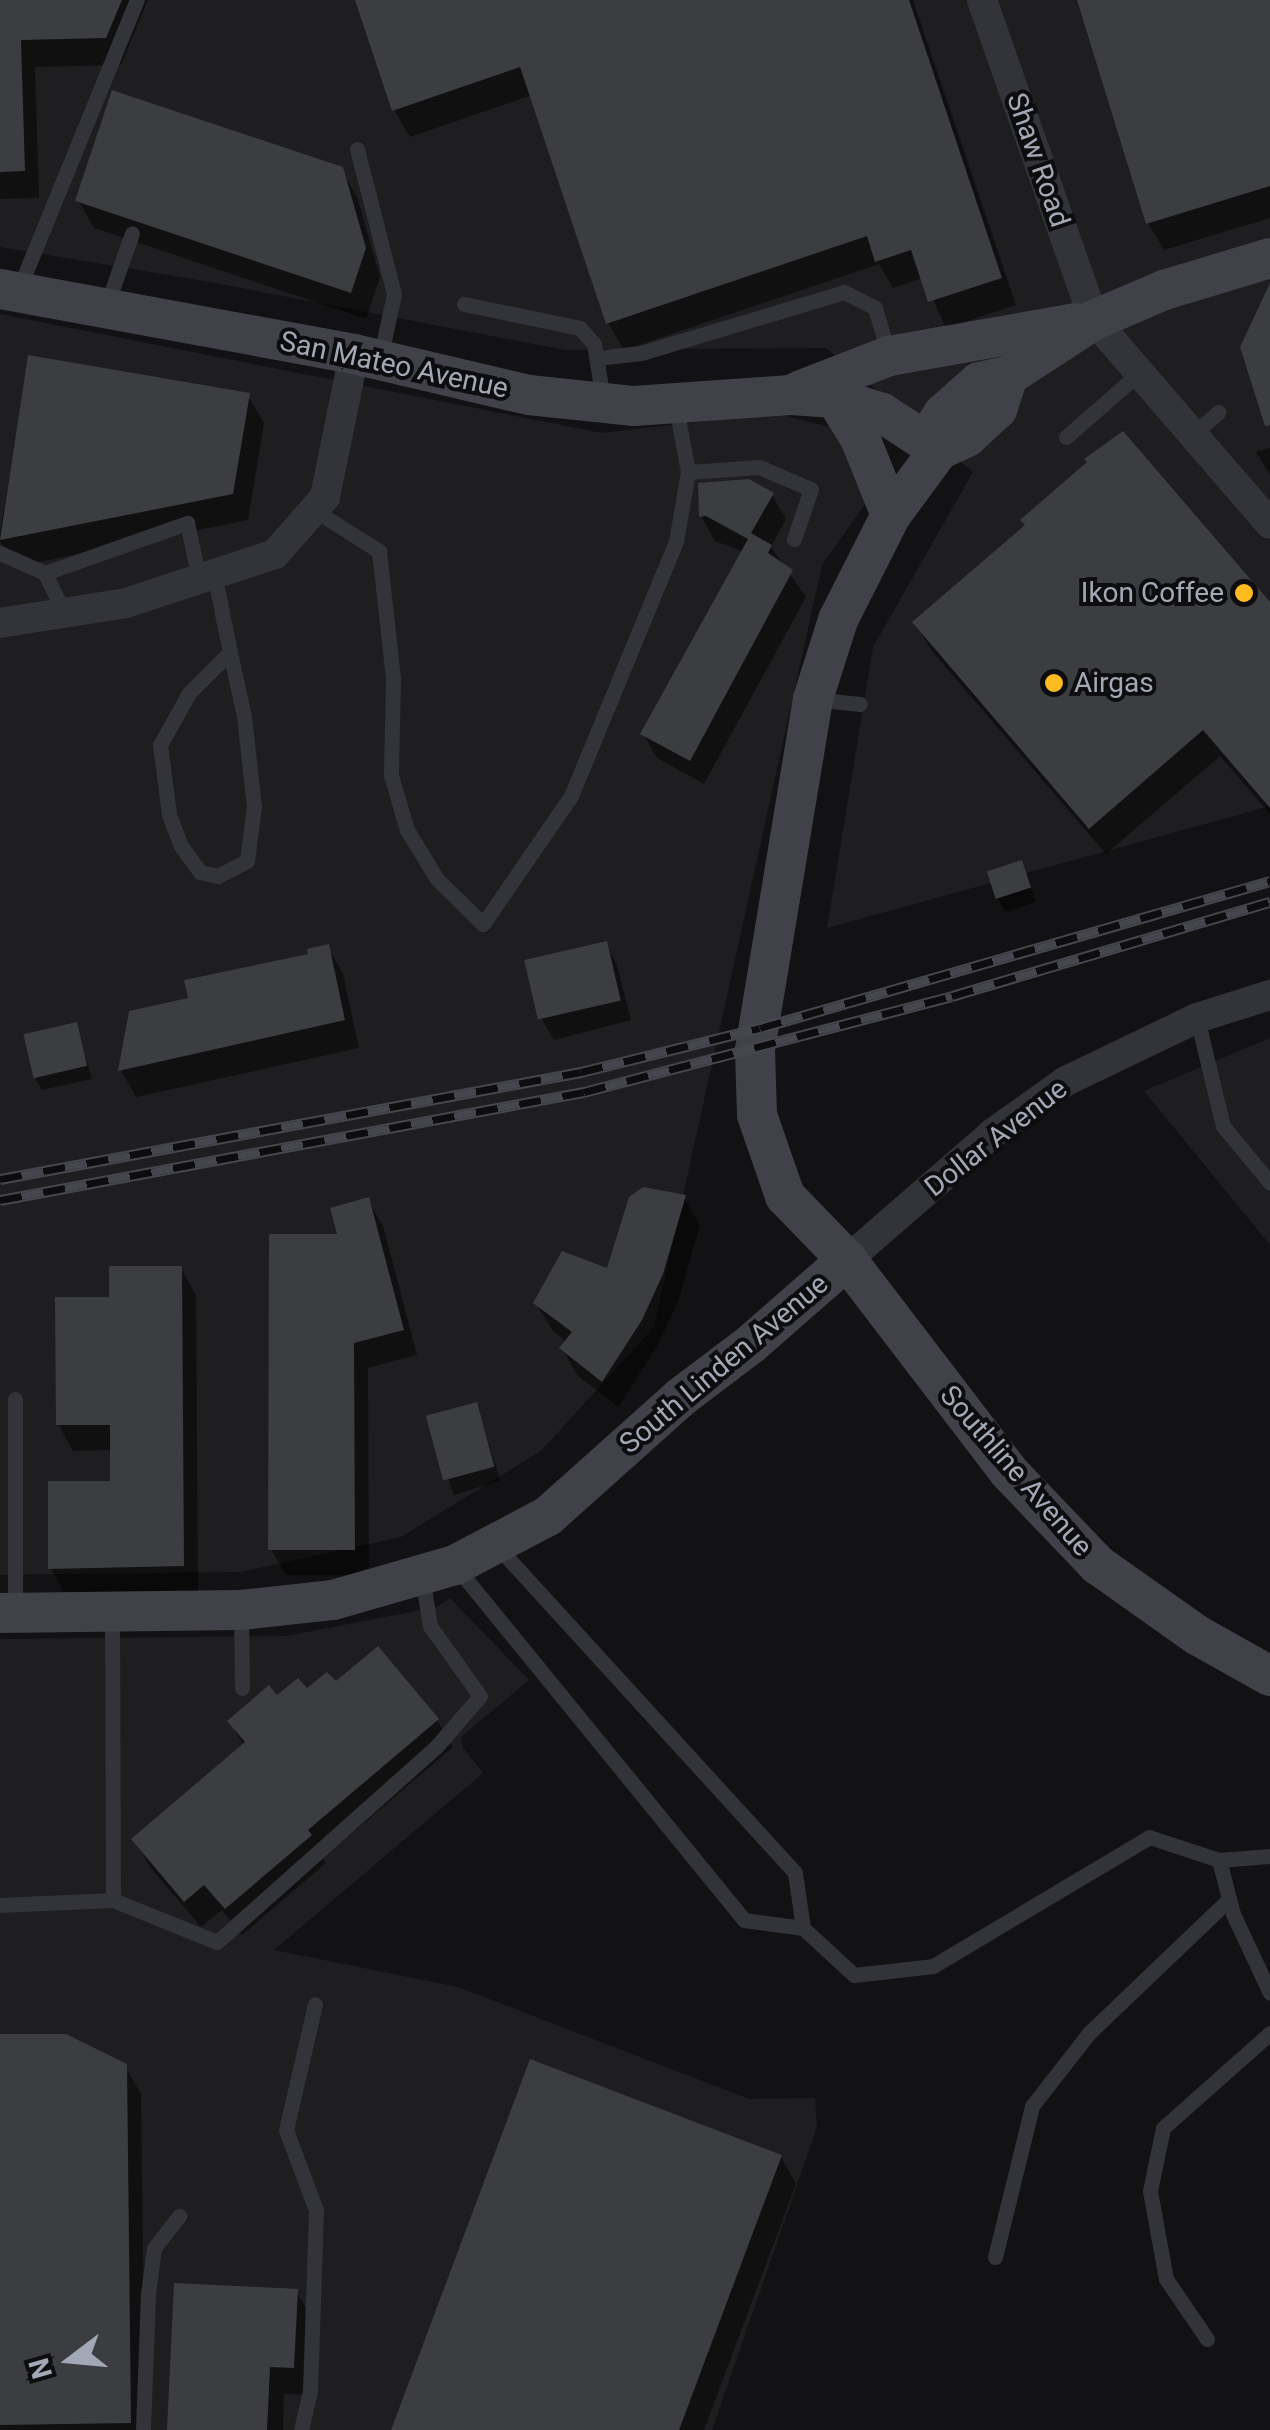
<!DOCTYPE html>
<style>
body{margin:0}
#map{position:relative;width:1270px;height:2430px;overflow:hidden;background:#121214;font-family:Roboto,sans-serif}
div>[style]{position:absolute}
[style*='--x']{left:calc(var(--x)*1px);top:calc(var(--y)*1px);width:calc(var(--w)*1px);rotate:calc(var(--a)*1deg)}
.built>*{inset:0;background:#1e1e21}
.shadow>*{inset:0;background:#0007;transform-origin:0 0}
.building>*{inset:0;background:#3c3d41;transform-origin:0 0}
.lane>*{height:15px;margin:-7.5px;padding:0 7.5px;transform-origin:7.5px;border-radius:7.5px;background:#333439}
.street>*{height:30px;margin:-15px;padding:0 15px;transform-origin:15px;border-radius:15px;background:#333439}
.secondary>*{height:40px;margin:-20px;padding:0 20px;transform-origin:20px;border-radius:20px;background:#414249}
.rail>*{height:11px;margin-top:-5.5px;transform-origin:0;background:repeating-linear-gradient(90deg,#0d0d0f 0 22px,#46474e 0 44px);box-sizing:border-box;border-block:2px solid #46474e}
.dots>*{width:28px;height:28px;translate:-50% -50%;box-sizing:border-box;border:5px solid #0d0d0f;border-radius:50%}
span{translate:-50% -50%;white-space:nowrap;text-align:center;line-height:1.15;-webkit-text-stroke:8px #0d0d0f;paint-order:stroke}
.street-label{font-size:28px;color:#a2a8b5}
.poi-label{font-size:28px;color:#a2a8b5}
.right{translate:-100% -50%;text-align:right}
.left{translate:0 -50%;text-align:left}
.north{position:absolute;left:20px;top:2310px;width:100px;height:100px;-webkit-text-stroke:8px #0d0d0f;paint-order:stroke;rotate:254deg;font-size:28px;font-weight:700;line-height:40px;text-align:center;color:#a2a8b5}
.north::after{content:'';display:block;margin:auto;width:35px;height:45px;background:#a2a8b5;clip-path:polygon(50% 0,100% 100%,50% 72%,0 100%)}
</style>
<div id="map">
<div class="built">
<div style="clip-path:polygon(0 0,1270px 0,1270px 806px,827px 928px,873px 647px,973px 472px,826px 348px,565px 350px,210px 282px,0 247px)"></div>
<div style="clip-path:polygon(0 314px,602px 433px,773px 413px,858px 434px,883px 479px,822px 565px,654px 1327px,541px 1451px,401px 1537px,240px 1572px,0 1575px)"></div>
<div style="clip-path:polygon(1270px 1038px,1270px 1245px,1144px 1091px)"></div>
<div style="clip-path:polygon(450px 1598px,529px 1680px,461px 1737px,463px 1748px,483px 1773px,274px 1950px,458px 1987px,749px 2099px,815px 2098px,817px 2127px,712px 2430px,0 2430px,0 1639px,286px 1636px,437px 1607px)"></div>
</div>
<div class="shadow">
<div style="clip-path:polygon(0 0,148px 0,121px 65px,35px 67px,39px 198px,0 199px)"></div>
<div style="clip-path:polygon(358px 0,913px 0,1016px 305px,946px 328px,923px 278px,893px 288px,879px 264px,624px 350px,608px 323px,532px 95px,410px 137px,394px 110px)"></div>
<div style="clip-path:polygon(1079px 0,1270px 0,1270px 218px,1164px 250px,1148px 223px)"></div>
<div style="clip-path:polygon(341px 169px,357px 197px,380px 277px,366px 319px,94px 228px,78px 200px)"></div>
<div style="clip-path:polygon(30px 358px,248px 396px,264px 423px,248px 520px,14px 567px,0 542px,0 532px)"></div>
<div style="clip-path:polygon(1270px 448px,1270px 475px,1256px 452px)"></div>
<div style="clip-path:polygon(772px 495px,786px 519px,771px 547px,806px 597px,704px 784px,657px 758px,643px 734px,744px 552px,715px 541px,701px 516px)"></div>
<div style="clip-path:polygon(1027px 527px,1270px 606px,1270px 814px,1220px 756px,1106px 854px,931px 650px,916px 623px)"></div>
<div style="clip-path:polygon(1021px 863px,1036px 902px,1006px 912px,998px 899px)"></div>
<div style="clip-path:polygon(606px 944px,617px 965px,631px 1020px,554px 1040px,542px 1019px,528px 964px)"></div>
<div style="clip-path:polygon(328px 947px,343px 974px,359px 1048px,136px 1097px,121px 1070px,191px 1000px)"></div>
<div style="clip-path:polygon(76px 1025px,92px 1079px,42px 1090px,34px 1076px)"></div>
<div style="clip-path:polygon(684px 1198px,700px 1225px,678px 1302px,656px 1348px,618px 1407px,577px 1375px,562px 1348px,567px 1342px,552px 1330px,536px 1303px,608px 1272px)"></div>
<div style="clip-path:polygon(368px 1200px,383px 1226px,417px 1355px,368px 1368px,369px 1575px,286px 1575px,271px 1549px,340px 1237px)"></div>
<div style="clip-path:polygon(181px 1269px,196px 1295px,198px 1592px,66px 1595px,51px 1569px,112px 1484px,112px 1450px,73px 1451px,58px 1424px)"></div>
<div style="left:476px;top:1405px;width:79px;height:49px;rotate:72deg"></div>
<div style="clip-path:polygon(335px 1685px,437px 1720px,453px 1747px,323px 1858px,326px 1863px,242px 1935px,222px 1910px,201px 1927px,150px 1867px,135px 1840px,244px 1746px,230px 1722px)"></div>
<div style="clip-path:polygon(0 2037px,125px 2066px,141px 2094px,145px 2430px,0 2430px)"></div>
<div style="clip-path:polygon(781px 2157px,796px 2184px,704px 2430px,393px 2430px)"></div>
<div style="clip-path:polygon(296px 2291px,312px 2318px,309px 2395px,284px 2394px,283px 2430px,170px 2430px)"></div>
</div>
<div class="building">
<div style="clip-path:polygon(0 0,122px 0,106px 38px,21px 40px,25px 171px,0 172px)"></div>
<div style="clip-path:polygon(355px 0,909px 0,1002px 278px,928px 302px,911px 250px,875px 262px,867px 236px,606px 324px,520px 67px,392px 111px)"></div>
<div style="clip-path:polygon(1077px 0,1270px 0,1270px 186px,1146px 224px)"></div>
<div style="clip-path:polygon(112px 90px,343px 167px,366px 248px,351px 293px,75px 201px)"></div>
<div style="clip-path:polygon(1270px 283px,1270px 425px,1265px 426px,1240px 347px)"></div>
<div style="clip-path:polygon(28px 355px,250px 393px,233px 494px,0 540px)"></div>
<div style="clip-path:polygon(1123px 431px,1270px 602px,1270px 808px,1203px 730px,1089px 829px,912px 622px,1025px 525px,1020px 520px,1087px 462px,1084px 459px)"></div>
<div style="clip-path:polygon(749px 479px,774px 493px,751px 533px,772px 545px,768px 553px,793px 570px,690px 761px,640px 734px,748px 539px,706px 516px,699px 517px,698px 483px)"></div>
<div style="left:1022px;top:860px;width:29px;height:37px;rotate:72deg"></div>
<div style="left:607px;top:941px;width:61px;height:85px;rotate:77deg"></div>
<div style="clip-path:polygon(329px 944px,345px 1020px,118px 1071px,129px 1011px,188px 998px,184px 980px,308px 954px,307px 949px)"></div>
<div style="left:77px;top:1022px;width:45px;height:55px;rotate:77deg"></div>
<div style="clip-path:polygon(643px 1187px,686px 1195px,663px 1274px,642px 1320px,602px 1382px,559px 1348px,572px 1332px,533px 1303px,562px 1251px,607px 1268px,629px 1197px)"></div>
<div style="clip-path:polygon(369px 1197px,404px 1330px,354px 1343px,355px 1550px,268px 1550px,269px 1234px,337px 1234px,330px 1208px)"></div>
<div style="clip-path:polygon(109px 1266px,182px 1266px,184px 1566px,48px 1569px,48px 1481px,110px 1481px,110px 1425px,56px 1425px,55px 1297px,109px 1297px)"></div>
<div style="left:477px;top:1402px;width:67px;height:53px;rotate:75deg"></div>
<div style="clip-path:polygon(378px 1646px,439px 1719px,308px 1830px,312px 1835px,225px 1909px,204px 1885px,184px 1902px,131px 1839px,245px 1742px,227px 1721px,269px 1685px,277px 1695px,298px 1678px,307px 1688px,327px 1672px,336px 1681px)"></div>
<div style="clip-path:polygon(0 2034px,66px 2034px,127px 2064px,131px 2423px,0 2425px)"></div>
<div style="clip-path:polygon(530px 2059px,782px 2155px,679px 2430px,391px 2430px)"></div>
<div style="clip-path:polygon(174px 2283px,298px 2289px,294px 2368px,270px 2367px,267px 2430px,167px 2430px)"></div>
</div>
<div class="lane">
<div style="--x:357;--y:149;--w:150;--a:75.7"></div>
<div style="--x:394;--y:294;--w:66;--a:102.2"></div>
<div style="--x:18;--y:291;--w:314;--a:-67.8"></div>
<div style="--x:464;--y:304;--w:118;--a:11.7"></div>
<div style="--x:580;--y:328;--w:21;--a:49"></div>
<div style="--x:594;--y:344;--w:56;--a:80.7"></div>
<div style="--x:106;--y:307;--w:78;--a:-70.6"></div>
<div style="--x:597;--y:358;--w:44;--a:-6.5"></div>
<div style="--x:641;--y:353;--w:212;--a:-16.7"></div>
<div style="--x:844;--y:292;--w:35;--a:27"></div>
<div style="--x:875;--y:308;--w:49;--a:73.4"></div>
<div style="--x:676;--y:407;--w:66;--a:79.5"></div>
<div style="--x:688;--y:472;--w:71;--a:-4"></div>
<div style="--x:759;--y:467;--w:56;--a:22.9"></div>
<div style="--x:811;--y:489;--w:53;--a:108.8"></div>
<div style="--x:1192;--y:435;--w:35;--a:-41"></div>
<div style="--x:1066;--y:437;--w:97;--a:-41.2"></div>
<div style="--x:314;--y:510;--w:77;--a:32.2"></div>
<div style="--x:379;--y:551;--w:128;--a:83.7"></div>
<div style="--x:393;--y:678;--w:97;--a:91.2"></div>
<div style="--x:391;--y:775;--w:57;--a:73.8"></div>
<div style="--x:407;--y:830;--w:57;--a:58.5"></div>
<div style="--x:437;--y:879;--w:64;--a:44.4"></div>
<div style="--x:483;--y:924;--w:155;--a:-55.5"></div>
<div style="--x:571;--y:796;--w:276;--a:-67.6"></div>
<div style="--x:676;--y:541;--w:70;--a:-80.1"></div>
<div style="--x:0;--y:553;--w:49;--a:24"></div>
<div style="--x:45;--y:573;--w:44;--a:64.6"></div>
<div style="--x:45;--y:573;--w:151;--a:-19.4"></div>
<div style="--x:187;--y:523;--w:57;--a:77.9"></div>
<div style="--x:214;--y:574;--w:40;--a:78"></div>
<div style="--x:222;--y:613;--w:1;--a:90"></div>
<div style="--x:222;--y:614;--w:39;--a:78"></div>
<div style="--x:230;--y:652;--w:66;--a:77.7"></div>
<div style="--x:244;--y:716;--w:91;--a:83.7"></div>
<div style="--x:254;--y:806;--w:55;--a:97.3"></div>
<div style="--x:247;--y:861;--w:33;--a:153"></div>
<div style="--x:218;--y:876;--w:18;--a:-167"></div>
<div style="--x:200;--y:872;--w:32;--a:-126"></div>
<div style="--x:181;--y:846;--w:34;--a:-111"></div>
<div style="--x:169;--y:814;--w:70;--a:-97.4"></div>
<div style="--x:160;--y:745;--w:60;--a:-60.9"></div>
<div style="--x:189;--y:693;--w:58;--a:-45"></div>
<div style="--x:813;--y:699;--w:47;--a:6.1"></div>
<div style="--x:1197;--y:1018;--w:111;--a:76.5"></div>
<div style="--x:1223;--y:1126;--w:74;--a:50.5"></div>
<div style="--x:15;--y:1399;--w:213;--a:90"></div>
<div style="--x:495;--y:1544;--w:445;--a:47.6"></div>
<div style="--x:795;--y:1873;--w:56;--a:81.7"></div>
<div style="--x:457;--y:1568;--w:454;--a:50.8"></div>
<div style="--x:744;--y:1920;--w:60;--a:7.7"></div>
<div style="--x:803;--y:1928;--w:69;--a:42.7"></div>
<div style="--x:854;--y:1975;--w:80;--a:-6.5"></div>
<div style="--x:933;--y:1966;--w:252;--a:-30.8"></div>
<div style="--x:1149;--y:1837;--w:74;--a:18.2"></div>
<div style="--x:1219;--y:1860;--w:51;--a:-4.5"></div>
<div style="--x:241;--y:1610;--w:78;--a:89.3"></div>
<div style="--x:112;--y:1612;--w:288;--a:89.8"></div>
<div style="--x:1219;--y:1860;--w:56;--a:75.5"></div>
<div style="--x:1233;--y:1914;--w:87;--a:64.9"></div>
<div style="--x:0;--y:1905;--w:113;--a:-2.5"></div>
<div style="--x:113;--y:1900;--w:112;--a:22"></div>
<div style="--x:217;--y:1942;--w:293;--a:-41.7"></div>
<div style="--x:436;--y:1747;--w:67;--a:-49.2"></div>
<div style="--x:480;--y:1696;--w:86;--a:-125.5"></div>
<div style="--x:430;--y:1626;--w:51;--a:-99.1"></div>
<div style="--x:995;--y:2257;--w:155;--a:-76.2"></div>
<div style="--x:1032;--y:2106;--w:93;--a:-52"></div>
<div style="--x:1089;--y:2033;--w:194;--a:-43.7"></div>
<div style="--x:1207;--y:2339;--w:73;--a:-124.3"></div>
<div style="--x:1166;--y:2279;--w:89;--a:-100.3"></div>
<div style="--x:1150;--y:2191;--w:64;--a:-78.3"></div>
<div style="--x:1163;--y:2128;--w:143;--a:-41.6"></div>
<div style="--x:143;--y:2430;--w:136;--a:-87.9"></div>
<div style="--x:148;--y:2294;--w:46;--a:-82.6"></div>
<div style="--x:154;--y:2248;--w:41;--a:-52"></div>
<div style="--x:301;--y:2430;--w:40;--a:-77"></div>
<div style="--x:310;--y:2391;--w:181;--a:-88.1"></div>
<div style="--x:316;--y:2210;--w:85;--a:-110.6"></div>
<div style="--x:286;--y:2130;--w:129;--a:-77"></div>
</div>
<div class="street">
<div style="--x:982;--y:0;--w:339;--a:70.7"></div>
<div style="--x:1094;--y:320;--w:269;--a:49.2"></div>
<div style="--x:0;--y:623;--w:128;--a:-9"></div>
<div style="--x:126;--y:603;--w:157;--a:-18.2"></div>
<div style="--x:275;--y:554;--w:76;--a:-48.7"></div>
<div style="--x:325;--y:497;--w:146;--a:-78.5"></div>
<div style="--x:847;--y:1260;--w:194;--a:-41"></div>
<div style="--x:993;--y:1133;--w:90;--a:-35.5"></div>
<div style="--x:1066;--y:1081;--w:145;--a:-25.7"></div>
<div style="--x:1197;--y:1018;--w:77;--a:-17.5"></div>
</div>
<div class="secondary">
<div style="--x:0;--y:289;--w:360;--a:10.4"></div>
<div style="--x:354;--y:354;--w:180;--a:13.2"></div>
<div style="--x:529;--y:395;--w:106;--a:6"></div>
<div style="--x:634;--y:406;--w:157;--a:-4"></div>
<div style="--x:791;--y:395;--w:44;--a:3.9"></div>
<div style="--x:835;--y:398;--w:49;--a:17.7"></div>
<div style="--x:882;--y:413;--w:68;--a:33"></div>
<div style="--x:1008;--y:376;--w:35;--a:108"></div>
<div style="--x:997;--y:409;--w:41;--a:137"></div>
<div style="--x:967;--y:437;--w:31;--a:155"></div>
<div style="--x:939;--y:450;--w:81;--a:126.4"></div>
<div style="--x:891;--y:515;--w:118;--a:116.8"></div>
<div style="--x:838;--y:620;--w:83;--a:107.6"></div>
<div style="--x:813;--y:699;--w:357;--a:99.4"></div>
<div style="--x:755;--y:1051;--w:64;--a:88.2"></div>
<div style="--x:757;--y:1115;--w:86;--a:70.9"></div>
<div style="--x:785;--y:1196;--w:89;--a:45.9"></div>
<div style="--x:847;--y:1260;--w:267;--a:52.6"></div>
<div style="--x:1009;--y:1472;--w:129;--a:46.3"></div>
<div style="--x:1098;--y:1565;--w:121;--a:35.3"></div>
<div style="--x:1197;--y:1635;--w:84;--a:29.3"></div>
<div style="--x:799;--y:391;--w:97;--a:-21.3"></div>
<div style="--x:889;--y:356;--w:190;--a:-10"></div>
<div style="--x:835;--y:398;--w:47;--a:58"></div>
<div style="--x:860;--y:438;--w:83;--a:68.1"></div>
<div style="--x:939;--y:450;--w:25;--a:-97"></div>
<div style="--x:936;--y:425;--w:13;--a:-58"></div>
<div style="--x:943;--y:414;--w:48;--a:-41.6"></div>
<div style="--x:979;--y:382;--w:30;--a:-12"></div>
<div style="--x:1008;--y:376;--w:103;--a:-33.1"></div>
<div style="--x:1094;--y:320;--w:76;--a:-23.2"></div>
<div style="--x:1164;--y:290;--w:111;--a:-16.8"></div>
<div style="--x:0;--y:1613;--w:241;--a:-0.7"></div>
<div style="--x:241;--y:1610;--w:93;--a:-6.2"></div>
<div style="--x:333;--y:1600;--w:127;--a:-16"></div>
<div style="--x:455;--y:1565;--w:105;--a:-27.8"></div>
<div style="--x:548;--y:1516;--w:178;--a:-41.8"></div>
<div style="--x:681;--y:1397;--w:88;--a:-37.1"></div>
<div style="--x:751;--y:1344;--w:128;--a:-41.2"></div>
</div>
<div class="rail">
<div style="--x:0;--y:1179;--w:591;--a:-10.43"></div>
<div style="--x:581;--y:1072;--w:184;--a:-13.8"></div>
<div style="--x:760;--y:1028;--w:531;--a:-16.08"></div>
<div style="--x:0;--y:1200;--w:594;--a:-10.48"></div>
<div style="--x:584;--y:1092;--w:380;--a:-14.6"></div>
<div style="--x:952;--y:996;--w:332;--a:-16.5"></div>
</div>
<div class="dots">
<div style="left:1244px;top:593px;background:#febb20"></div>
<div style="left:1054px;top:683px;background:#febb20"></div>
</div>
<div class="street-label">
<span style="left:1038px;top:160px;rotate:71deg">Shaw Road</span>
<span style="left:394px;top:365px;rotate:12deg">San Mateo Avenue</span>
<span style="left:996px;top:1138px;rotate:-38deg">Dollar Avenue</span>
<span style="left:724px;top:1364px;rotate:-40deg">South Linden Avenue</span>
<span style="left:1016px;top:1471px;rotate:49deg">Southline Avenue</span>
</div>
<div class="poi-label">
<span class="right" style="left:1224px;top:593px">Ikon Coffee</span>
<span class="left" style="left:1074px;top:683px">Airgas</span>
</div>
<div class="north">N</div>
</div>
